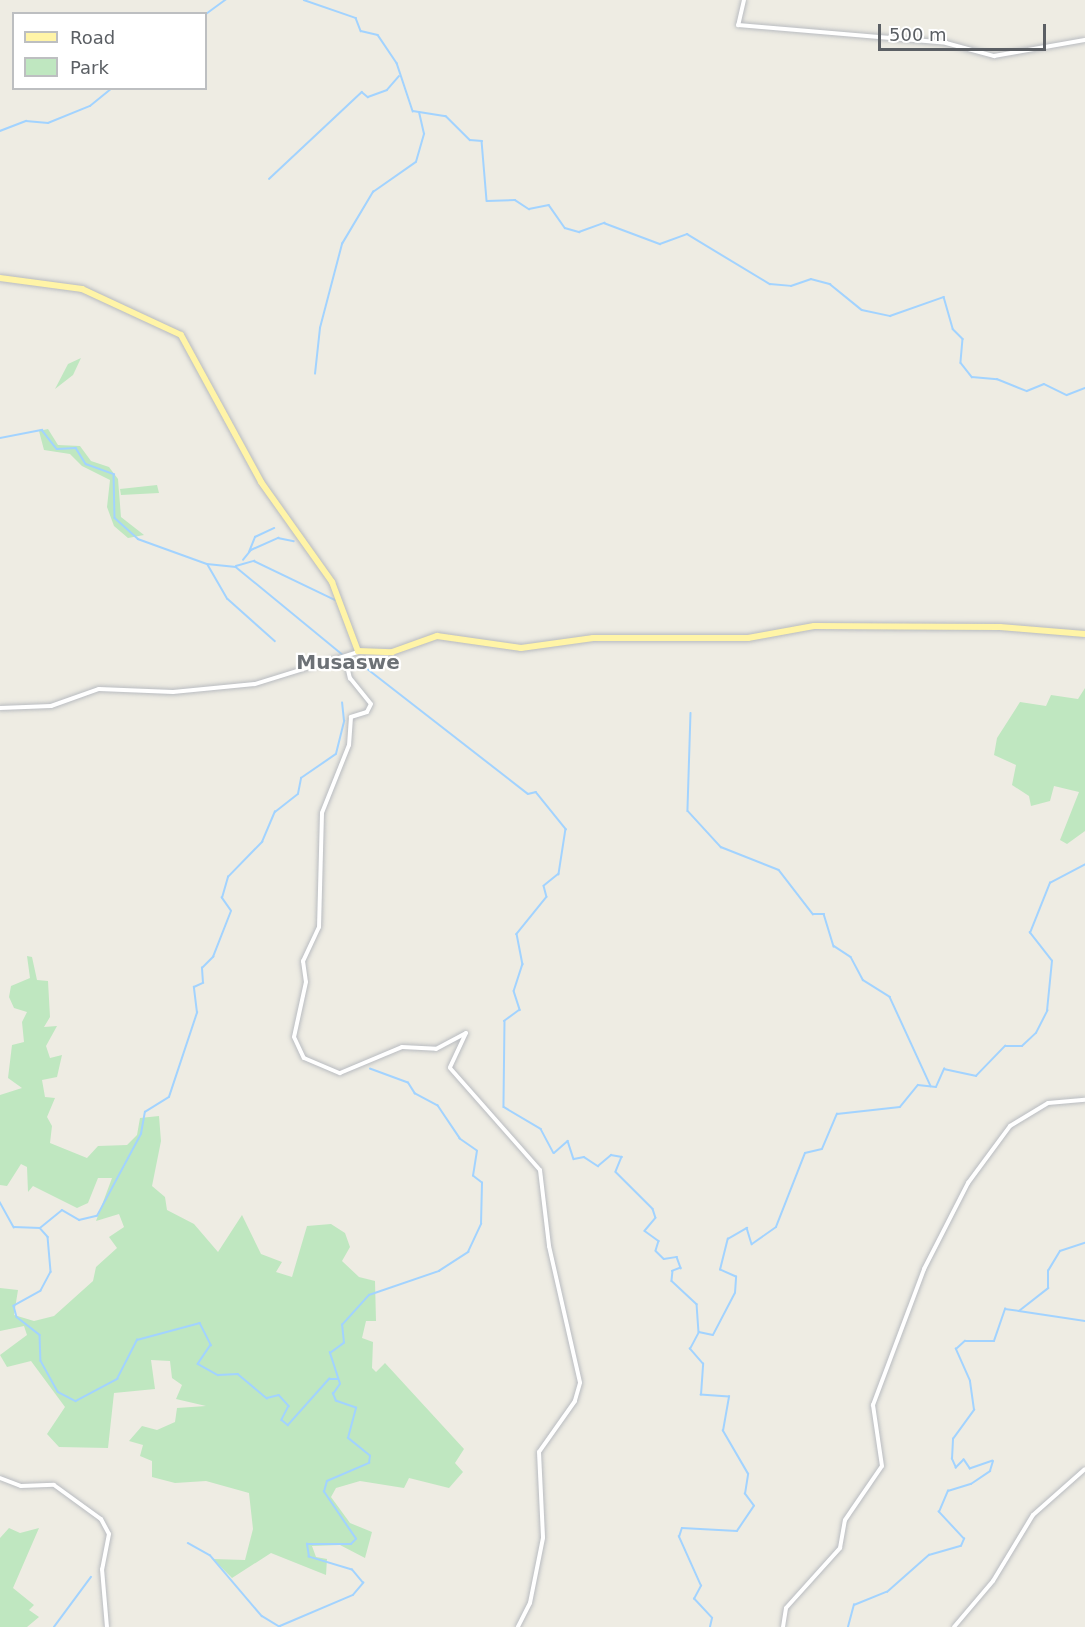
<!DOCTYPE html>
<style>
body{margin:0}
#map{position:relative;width:1085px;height:1627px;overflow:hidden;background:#eeece3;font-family:"DejaVu Sans",sans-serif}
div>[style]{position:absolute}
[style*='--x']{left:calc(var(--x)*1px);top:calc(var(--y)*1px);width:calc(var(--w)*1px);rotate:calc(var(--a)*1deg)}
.green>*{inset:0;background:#bfe7c0}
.stream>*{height:1.5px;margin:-0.75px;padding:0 0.75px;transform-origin:0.75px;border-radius:0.75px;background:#a2d3ff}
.roads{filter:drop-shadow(0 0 2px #b8bbc0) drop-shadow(0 0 2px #b8bbc0)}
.minor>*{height:4px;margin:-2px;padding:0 2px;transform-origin:2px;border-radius:2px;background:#fff}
.major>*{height:6px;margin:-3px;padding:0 3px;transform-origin:3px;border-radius:3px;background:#fff4a7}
span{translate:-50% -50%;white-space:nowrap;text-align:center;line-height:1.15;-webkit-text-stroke:4.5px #fff;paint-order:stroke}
.quarter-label{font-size:20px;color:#6c7176;font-weight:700}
.legend{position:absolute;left:12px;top:12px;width:195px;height:78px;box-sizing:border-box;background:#fff;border:2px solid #bdbfc1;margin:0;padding:8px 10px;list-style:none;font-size:18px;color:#5b5f64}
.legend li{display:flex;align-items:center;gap:12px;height:30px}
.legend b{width:30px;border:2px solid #bdbfc1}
.scale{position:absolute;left:878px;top:24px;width:168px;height:27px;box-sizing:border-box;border:3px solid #5b5f64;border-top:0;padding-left:8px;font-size:18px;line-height:21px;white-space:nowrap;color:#5b5f64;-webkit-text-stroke:4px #fff;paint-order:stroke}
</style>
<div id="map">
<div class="green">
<div style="clip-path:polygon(81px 358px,73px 375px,55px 389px,68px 364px)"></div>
<div style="clip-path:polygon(48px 429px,58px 445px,80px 446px,91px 461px,109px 467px,118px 479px,121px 517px,144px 535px,128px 538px,114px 526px,107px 507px,110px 480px,82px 466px,70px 454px,44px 450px,39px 431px)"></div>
<div style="clip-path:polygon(157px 485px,159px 493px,121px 495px,120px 489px)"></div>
<div style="clip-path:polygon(1085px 688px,1085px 831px,1067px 844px,1060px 840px,1079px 792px,1054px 786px,1050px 801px,1031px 806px,1029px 796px,1012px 785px,1016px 765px,994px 755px,997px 738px,1020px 702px,1046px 706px,1051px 695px,1078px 699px)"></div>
<div style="clip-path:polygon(27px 956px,32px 957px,37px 980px,48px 981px,50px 1017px,44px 1027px,57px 1026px,46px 1046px,50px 1058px,62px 1055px,57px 1077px,42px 1080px,45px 1097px,55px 1098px,47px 1117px,52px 1126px,50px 1143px,87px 1158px,98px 1146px,127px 1145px,137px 1135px,140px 1118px,159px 1116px,161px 1141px,152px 1186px,165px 1197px,167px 1210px,194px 1224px,218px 1252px,242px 1215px,261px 1254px,282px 1262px,276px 1272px,292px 1277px,307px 1226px,331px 1224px,345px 1233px,350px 1247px,342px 1261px,359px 1277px,375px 1281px,376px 1321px,366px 1321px,362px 1338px,373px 1342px,372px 1368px,376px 1372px,385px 1363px,464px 1449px,455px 1463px,463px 1472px,449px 1488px,409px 1478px,404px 1488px,360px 1481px,336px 1488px,331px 1497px,350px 1523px,372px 1532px,365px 1558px,340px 1545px,312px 1546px,316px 1557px,327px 1559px,326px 1575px,271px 1553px,232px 1578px,213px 1559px,245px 1560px,253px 1529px,249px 1493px,206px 1481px,175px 1483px,152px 1477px,152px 1461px,140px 1456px,143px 1445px,129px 1441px,142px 1426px,157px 1430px,175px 1422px,177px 1408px,206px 1406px,176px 1399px,182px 1385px,172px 1378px,170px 1361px,151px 1360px,155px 1389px,114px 1393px,108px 1448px,59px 1447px,47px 1434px,65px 1407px,31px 1361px,7px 1367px,0 1355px,27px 1335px,24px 1326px,0 1331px,0 1288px,18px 1290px,14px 1315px,34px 1321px,54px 1316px,93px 1281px,96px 1267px,117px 1248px,109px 1237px,124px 1227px,119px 1214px,96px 1221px,112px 1178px,98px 1178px,88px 1203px,77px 1208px,33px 1186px,28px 1192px,27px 1167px,21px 1164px,7px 1186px,0 1185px,0 1095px,22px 1088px,8px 1078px,12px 1045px,24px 1042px,22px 1022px,27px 1012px,14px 1008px,9px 997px,11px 986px,30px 978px)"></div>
<div style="clip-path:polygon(9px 1528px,20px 1533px,39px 1528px,13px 1588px,34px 1605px,29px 1610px,39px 1617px,27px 1627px,0 1627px,0 1538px)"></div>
</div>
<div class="stream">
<div style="--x:304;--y:0;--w:55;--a:19.1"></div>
<div style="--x:356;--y:18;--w:14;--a:69"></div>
<div style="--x:361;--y:31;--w:17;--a:13"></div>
<div style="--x:378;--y:35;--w:34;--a:56"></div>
<div style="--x:397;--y:63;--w:51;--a:71.6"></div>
<div style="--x:413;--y:111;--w:33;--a:9"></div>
<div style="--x:446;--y:116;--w:34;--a:45"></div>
<div style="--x:470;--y:140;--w:12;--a:5"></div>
<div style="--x:482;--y:141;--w:60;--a:85.2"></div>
<div style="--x:487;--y:201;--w:28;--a:-2"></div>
<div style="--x:515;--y:200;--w:17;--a:33"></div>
<div style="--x:529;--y:209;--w:20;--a:-11"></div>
<div style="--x:549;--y:205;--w:28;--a:55"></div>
<div style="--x:565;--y:228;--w:15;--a:16"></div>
<div style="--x:579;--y:232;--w:27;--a:-20"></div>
<div style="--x:604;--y:223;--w:60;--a:20.6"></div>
<div style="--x:660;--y:244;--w:29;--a:-20"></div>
<div style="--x:687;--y:234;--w:97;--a:31.1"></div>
<div style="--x:770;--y:284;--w:21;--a:5"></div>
<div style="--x:791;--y:286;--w:21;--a:-19"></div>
<div style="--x:811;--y:279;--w:20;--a:15"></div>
<div style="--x:830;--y:284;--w:41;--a:39.1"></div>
<div style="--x:862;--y:310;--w:29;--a:12"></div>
<div style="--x:890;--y:316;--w:57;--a:-19.4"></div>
<div style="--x:944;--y:297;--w:33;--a:74"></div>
<div style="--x:953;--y:329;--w:14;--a:45"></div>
<div style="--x:963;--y:339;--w:24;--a:95"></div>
<div style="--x:961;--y:363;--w:18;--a:52"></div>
<div style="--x:972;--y:377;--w:25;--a:5"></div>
<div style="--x:997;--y:379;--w:32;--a:22"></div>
<div style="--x:1027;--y:391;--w:18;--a:-22"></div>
<div style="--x:1044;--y:384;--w:25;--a:26"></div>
<div style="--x:1067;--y:395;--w:19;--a:-21"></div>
<div style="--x:206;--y:14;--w:24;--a:-36"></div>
<div style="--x:0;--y:131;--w:28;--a:-21"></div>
<div style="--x:26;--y:121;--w:22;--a:5"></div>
<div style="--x:48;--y:123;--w:45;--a:-22"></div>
<div style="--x:90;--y:106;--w:28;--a:-39"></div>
<div style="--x:269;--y:179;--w:127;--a:-43.1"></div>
<div style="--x:362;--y:92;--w:8;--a:40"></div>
<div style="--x:368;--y:97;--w:20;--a:-20"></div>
<div style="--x:387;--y:90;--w:18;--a:-49"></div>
<div style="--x:315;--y:374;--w:46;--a:-83.8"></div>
<div style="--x:320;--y:328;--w:87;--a:-75.3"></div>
<div style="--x:342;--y:244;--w:61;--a:-59.2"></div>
<div style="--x:373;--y:192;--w:52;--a:-34.9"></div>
<div style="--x:416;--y:162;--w:29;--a:-74"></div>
<div style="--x:424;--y:134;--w:22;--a:-103"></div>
<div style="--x:0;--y:438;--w:43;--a:-10.8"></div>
<div style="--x:42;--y:430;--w:24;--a:52"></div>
<div style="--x:57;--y:449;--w:19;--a:-3"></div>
<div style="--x:76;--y:448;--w:19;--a:58"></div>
<div style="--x:86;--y:464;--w:30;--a:20"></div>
<div style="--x:114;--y:474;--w:44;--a:88.7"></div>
<div style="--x:115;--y:518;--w:31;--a:42"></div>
<div style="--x:138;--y:539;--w:73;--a:19.9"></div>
<div style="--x:207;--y:564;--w:29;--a:6"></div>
<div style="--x:236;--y:567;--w:139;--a:39.4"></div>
<div style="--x:249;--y:552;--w:16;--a:-68"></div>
<div style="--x:255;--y:537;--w:21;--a:-25"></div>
<div style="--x:243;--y:560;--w:13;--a:-51"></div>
<div style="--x:251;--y:550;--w:30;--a:-24"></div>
<div style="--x:278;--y:538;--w:16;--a:11"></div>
<div style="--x:208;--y:565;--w:39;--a:60"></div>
<div style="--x:228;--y:599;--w:63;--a:41.8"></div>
<div style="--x:236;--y:566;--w:19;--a:-16"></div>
<div style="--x:254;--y:561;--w:90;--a:25.7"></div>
<div style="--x:351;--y:656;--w:224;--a:37.9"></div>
<div style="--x:528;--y:794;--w:8;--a:-14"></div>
<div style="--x:536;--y:792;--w:48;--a:51"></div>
<div style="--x:566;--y:829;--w:46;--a:98.8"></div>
<div style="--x:559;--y:874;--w:19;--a:141"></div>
<div style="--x:544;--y:886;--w:11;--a:75"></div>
<div style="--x:547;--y:897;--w:48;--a:129"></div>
<div style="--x:517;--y:934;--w:31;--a:79"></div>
<div style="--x:523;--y:964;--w:28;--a:108"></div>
<div style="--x:514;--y:991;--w:20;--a:72"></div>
<div style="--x:520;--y:1010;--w:19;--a:144"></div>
<div style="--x:505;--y:1021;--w:86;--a:90.7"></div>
<div style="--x:504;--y:1107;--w:43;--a:30.7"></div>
<div style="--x:541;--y:1129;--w:27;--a:62"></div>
<div style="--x:554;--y:1153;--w:18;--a:-41"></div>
<div style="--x:568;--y:1141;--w:19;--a:72"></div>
<div style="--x:574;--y:1159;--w:10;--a:-11"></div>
<div style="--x:584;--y:1157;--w:17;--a:33"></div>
<div style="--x:598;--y:1166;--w:17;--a:-40"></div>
<div style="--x:611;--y:1155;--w:11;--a:10"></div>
<div style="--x:622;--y:1157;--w:16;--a:112"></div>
<div style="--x:616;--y:1172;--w:52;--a:45"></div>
<div style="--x:653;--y:1209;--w:9;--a:72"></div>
<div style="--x:656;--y:1218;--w:17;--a:130"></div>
<div style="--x:645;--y:1231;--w:17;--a:36"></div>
<div style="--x:659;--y:1241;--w:10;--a:107"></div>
<div style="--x:656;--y:1251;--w:11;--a:45"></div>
<div style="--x:664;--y:1259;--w:13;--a:-9"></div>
<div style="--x:677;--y:1257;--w:12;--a:70"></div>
<div style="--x:681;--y:1268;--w:9;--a:159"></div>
<div style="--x:673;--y:1271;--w:10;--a:96"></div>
<div style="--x:672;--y:1281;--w:34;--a:43"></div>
<div style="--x:697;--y:1304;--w:28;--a:86"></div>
<div style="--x:691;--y:713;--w:98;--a:91.8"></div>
<div style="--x:688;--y:811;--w:49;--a:47.5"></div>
<div style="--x:721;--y:847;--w:62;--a:21.6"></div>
<div style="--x:779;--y:870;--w:56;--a:52.3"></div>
<div style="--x:813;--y:914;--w:11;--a:0"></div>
<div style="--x:824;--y:914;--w:34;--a:73"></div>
<div style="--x:834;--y:946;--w:20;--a:33"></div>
<div style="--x:851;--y:957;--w:26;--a:62"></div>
<div style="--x:863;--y:980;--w:32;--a:32"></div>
<div style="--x:890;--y:997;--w:98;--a:65.3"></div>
<div style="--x:0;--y:1202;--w:29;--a:61"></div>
<div style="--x:14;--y:1227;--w:26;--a:2"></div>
<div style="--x:40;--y:1228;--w:12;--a:48"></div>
<div style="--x:48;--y:1237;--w:35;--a:85"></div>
<div style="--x:51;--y:1272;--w:21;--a:118"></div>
<div style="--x:41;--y:1291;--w:31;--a:151"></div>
<div style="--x:14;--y:1306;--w:11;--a:75"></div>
<div style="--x:17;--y:1317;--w:29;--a:38"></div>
<div style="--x:40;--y:1335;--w:26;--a:88"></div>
<div style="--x:41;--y:1361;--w:35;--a:61"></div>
<div style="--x:58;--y:1392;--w:20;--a:27"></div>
<div style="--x:76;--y:1401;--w:47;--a:-28.2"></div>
<div style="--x:117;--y:1379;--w:44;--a:-62.9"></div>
<div style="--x:137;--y:1340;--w:65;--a:-15.1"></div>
<div style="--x:200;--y:1323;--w:25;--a:63"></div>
<div style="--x:211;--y:1345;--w:23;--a:124"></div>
<div style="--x:198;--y:1364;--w:23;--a:29"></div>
<div style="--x:218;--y:1375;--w:20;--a:-3"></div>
<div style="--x:238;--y:1374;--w:38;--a:40"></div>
<div style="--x:267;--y:1398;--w:12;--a:-14"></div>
<div style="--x:279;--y:1395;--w:15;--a:48"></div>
<div style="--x:289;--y:1406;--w:16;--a:117"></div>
<div style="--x:282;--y:1420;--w:8;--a:40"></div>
<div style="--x:288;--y:1425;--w:62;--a:-48.3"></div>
<div style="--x:329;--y:1379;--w:8;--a:0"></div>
<div style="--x:40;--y:1228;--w:28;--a:-39"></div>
<div style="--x:62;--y:1210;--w:20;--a:30"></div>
<div style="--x:79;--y:1220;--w:18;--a:-13"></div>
<div style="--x:97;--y:1216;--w:93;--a:-61.8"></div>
<div style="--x:141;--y:1134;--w:22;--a:-80"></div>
<div style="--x:145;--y:1112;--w:28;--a:-32"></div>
<div style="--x:169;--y:1097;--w:89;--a:-71.6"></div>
<div style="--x:197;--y:1013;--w:26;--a:-97"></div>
<div style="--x:194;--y:987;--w:10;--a:-24"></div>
<div style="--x:203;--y:983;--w:15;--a:-94"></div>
<div style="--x:202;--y:968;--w:16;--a:-45"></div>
<div style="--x:213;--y:957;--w:49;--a:-68.6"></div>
<div style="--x:231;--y:911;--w:16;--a:-125"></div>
<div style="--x:222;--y:898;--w:22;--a:-74"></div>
<div style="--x:228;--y:877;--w:49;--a:-45.8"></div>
<div style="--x:262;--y:842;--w:33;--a:-67"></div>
<div style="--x:275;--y:812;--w:29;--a:-38"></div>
<div style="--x:298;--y:794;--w:16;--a:-79"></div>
<div style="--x:301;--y:778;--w:42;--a:-34.4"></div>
<div style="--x:336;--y:754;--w:34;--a:-76"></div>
<div style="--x:344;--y:721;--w:18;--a:-96"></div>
<div style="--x:1019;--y:1311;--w:67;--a:8.6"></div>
<div style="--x:188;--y:1543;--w:25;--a:29"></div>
<div style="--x:210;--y:1555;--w:80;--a:49.6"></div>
<div style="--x:262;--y:1616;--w:21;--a:31"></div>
<div style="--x:280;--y:1626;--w:79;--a:-23"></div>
<div style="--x:353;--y:1595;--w:16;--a:-50"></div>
<div style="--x:363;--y:1583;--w:17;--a:-130"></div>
<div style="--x:352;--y:1570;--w:45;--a:-163.2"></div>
<div style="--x:309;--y:1557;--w:13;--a:-99"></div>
<div style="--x:307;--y:1544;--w:44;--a:0"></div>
<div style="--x:351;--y:1544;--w:7;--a:-45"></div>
<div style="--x:356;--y:1539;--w:57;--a:-124.2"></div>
<div style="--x:324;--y:1492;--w:11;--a:-75"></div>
<div style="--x:327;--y:1481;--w:46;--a:-23.2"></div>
<div style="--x:369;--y:1463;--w:7;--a:-82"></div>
<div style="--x:370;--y:1456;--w:28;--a:-141"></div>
<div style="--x:348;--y:1438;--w:31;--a:-75"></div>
<div style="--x:356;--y:1408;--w:21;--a:-161"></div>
<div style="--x:336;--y:1401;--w:8;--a:-113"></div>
<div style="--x:333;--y:1394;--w:12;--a:-55"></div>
<div style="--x:340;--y:1384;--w:33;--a:-108"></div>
<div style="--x:330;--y:1353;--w:17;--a:-36"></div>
<div style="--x:344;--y:1343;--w:18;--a:-96"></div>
<div style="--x:342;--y:1325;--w:40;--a:-48"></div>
<div style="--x:369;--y:1295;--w:74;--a:-18.9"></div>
<div style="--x:439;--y:1271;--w:35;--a:-33"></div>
<div style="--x:468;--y:1252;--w:31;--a:-65"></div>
<div style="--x:481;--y:1224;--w:41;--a:-88.6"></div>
<div style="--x:482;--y:1183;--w:11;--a:-142"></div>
<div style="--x:473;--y:1176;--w:25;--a:-81"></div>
<div style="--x:477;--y:1151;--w:21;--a:-145"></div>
<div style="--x:460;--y:1139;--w:40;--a:-124"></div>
<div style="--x:438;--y:1106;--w:26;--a:-152"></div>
<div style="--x:415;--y:1094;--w:13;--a:-122"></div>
<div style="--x:408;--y:1083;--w:40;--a:-159.8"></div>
<div style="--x:54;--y:1627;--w:62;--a:-53.5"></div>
<div style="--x:710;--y:1627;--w:9;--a:-77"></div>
<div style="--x:712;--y:1618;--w:26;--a:-133"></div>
<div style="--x:694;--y:1599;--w:15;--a:-62"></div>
<div style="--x:701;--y:1586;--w:54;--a:-114.2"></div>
<div style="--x:679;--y:1537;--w:9;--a:-72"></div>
<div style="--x:682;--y:1528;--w:55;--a:3.1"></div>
<div style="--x:737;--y:1531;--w:30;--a:-56"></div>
<div style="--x:754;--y:1506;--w:15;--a:-127"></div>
<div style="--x:745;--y:1494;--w:20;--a:-81"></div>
<div style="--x:748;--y:1474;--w:50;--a:-120.2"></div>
<div style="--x:723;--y:1431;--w:35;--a:-80"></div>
<div style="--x:729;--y:1397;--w:28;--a:-176"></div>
<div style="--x:701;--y:1395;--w:31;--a:-86"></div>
<div style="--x:703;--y:1364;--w:20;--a:-131"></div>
<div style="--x:690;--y:1349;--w:19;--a:-62"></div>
<div style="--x:699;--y:1332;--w:14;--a:12"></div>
<div style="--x:713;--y:1335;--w:47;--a:-62.4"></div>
<div style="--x:735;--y:1293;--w:16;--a:-86"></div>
<div style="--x:736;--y:1277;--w:17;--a:-156"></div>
<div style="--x:720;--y:1270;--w:32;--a:-76"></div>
<div style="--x:728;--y:1239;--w:22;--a:-30"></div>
<div style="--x:747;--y:1228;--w:17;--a:73"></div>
<div style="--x:752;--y:1244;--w:29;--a:-35"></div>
<div style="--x:776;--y:1227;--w:79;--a:-68.6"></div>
<div style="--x:805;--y:1153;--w:17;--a:-13"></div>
<div style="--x:822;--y:1149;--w:38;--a:-67"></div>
<div style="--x:837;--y:1114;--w:63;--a:-6.3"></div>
<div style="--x:900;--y:1107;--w:28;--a:-51"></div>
<div style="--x:918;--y:1085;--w:18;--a:6"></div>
<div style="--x:936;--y:1087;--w:20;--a:-66"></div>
<div style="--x:944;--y:1069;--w:33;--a:12"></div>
<div style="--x:976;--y:1076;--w:42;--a:-46"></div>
<div style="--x:1005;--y:1046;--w:17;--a:0"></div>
<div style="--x:1022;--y:1046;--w:19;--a:-43"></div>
<div style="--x:1036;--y:1033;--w:25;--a:-63"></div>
<div style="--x:1047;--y:1011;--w:50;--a:-84.3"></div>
<div style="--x:1052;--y:961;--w:36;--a:-128"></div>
<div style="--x:1030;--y:933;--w:54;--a:-68.2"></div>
<div style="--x:1050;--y:883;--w:40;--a:-28"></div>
<div style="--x:848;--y:1627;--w:23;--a:-75"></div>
<div style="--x:854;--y:1605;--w:35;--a:-22"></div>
<div style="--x:887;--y:1592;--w:56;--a:-41.4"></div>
<div style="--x:929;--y:1555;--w:33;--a:-16"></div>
<div style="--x:961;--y:1546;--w:8;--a:-67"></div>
<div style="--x:964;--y:1539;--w:37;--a:-133"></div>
<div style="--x:939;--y:1512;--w:23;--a:-67"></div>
<div style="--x:948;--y:1491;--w:24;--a:-17"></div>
<div style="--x:971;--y:1484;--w:23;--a:-34"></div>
<div style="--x:990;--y:1471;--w:10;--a:-73"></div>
<div style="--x:993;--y:1461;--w:24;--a:161"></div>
<div style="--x:970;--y:1469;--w:11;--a:-124"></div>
<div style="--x:964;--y:1460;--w:11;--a:135"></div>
<div style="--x:956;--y:1468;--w:10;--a:-114"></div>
<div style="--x:952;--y:1459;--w:20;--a:-87"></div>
<div style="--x:953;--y:1439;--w:36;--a:-54"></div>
<div style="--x:974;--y:1410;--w:29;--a:-98"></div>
<div style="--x:970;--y:1381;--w:35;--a:-114"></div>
<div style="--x:956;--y:1349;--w:12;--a:-42"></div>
<div style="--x:965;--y:1341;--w:29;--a:0"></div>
<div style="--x:994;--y:1341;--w:34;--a:-71"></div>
<div style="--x:1005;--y:1309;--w:14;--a:8"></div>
<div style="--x:1019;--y:1311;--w:37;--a:-38"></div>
<div style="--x:1048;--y:1288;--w:17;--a:-90"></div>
<div style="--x:1048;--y:1271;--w:23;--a:-59"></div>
<div style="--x:1060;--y:1251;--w:26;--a:-18"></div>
</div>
<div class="roads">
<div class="minor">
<div style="--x:744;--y:0;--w:26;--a:103"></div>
<div style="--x:738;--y:25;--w:209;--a:4.9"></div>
<div style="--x:946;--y:43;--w:50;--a:15.2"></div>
<div style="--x:994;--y:56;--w:92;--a:-10"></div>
<div style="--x:345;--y:657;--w:22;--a:77"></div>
<div style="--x:350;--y:678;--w:33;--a:51"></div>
<div style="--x:371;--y:704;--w:9;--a:117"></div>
<div style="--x:367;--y:712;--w:17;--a:163"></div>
<div style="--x:351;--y:717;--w:28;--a:94"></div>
<div style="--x:349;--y:745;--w:73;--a:111.7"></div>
<div style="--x:322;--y:813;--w:114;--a:91.5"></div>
<div style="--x:319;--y:927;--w:38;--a:115"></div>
<div style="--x:303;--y:961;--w:21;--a:82"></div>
<div style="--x:306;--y:982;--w:56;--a:102.3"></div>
<div style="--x:294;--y:1037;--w:23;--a:65"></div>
<div style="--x:304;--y:1058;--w:39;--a:23"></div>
<div style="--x:340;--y:1073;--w:67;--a:-22.8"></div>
<div style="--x:402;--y:1047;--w:34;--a:3"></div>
<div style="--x:436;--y:1049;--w:34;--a:-28"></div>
<div style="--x:466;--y:1033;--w:38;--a:115"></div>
<div style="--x:450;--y:1068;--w:136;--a:48.6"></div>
<div style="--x:540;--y:1170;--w:77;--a:83.2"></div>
<div style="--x:549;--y:1246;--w:140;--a:77.2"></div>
<div style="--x:580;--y:1383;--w:19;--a:106"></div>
<div style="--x:575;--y:1401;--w:62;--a:125.2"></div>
<div style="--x:539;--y:1452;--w:86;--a:87.3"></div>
<div style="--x:543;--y:1538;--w:66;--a:101.3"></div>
<div style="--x:530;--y:1603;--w:27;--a:117"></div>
<div style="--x:0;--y:708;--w:51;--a:-2.2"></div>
<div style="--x:51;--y:706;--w:51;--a:-19.5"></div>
<div style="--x:99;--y:689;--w:74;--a:2.3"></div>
<div style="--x:173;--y:692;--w:82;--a:-5.6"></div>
<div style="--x:255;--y:684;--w:108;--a:-17.3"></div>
<div style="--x:0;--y:1478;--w:22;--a:21"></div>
<div style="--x:21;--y:1486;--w:33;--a:-2"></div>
<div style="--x:54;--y:1485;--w:58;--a:35.9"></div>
<div style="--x:101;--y:1519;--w:17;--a:62"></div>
<div style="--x:109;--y:1534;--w:36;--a:101"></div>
<div style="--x:102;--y:1569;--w:58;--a:85.1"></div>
<div style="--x:783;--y:1627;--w:19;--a:-81"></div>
<div style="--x:786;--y:1608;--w:81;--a:-48"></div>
<div style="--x:840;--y:1548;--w:28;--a:-80"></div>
<div style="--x:845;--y:1520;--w:65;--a:-55.6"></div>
<div style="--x:882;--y:1466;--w:62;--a:-98.4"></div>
<div style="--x:873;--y:1405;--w:145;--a:-69.4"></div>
<div style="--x:924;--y:1269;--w:97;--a:-62.9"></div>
<div style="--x:968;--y:1183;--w:71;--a:-53.6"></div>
<div style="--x:1010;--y:1126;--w:44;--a:-31.2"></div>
<div style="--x:1048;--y:1103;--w:37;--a:-5"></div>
<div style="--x:954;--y:1627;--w:60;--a:-49.7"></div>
<div style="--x:993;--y:1581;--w:77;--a:-58.8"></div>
<div style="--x:1033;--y:1515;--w:69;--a:-41.5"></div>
</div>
<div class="major">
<div style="--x:0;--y:278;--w:83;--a:7.6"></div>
<div style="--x:82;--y:289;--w:109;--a:24.9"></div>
<div style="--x:181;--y:335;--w:167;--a:61.4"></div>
<div style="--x:261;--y:482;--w:123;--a:54.6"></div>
<div style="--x:332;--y:582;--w:74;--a:69.4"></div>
<div style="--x:358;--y:651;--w:34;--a:2"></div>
<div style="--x:392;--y:652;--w:48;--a:-19.6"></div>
<div style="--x:437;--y:636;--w:85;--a:8.1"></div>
<div style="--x:521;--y:648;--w:73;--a:-7.9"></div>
<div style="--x:593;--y:638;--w:155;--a:0"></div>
<div style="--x:748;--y:638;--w:67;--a:-10.3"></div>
<div style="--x:814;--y:626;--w:186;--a:0.3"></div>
<div style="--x:1000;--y:627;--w:85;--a:4.7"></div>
</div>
</div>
<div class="quarter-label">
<span style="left:348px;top:662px">Musaswe</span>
</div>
<ul class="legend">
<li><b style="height:8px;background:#fff4a7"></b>Road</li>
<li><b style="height:16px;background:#bfe7c0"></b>Park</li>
</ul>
<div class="scale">500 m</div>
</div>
